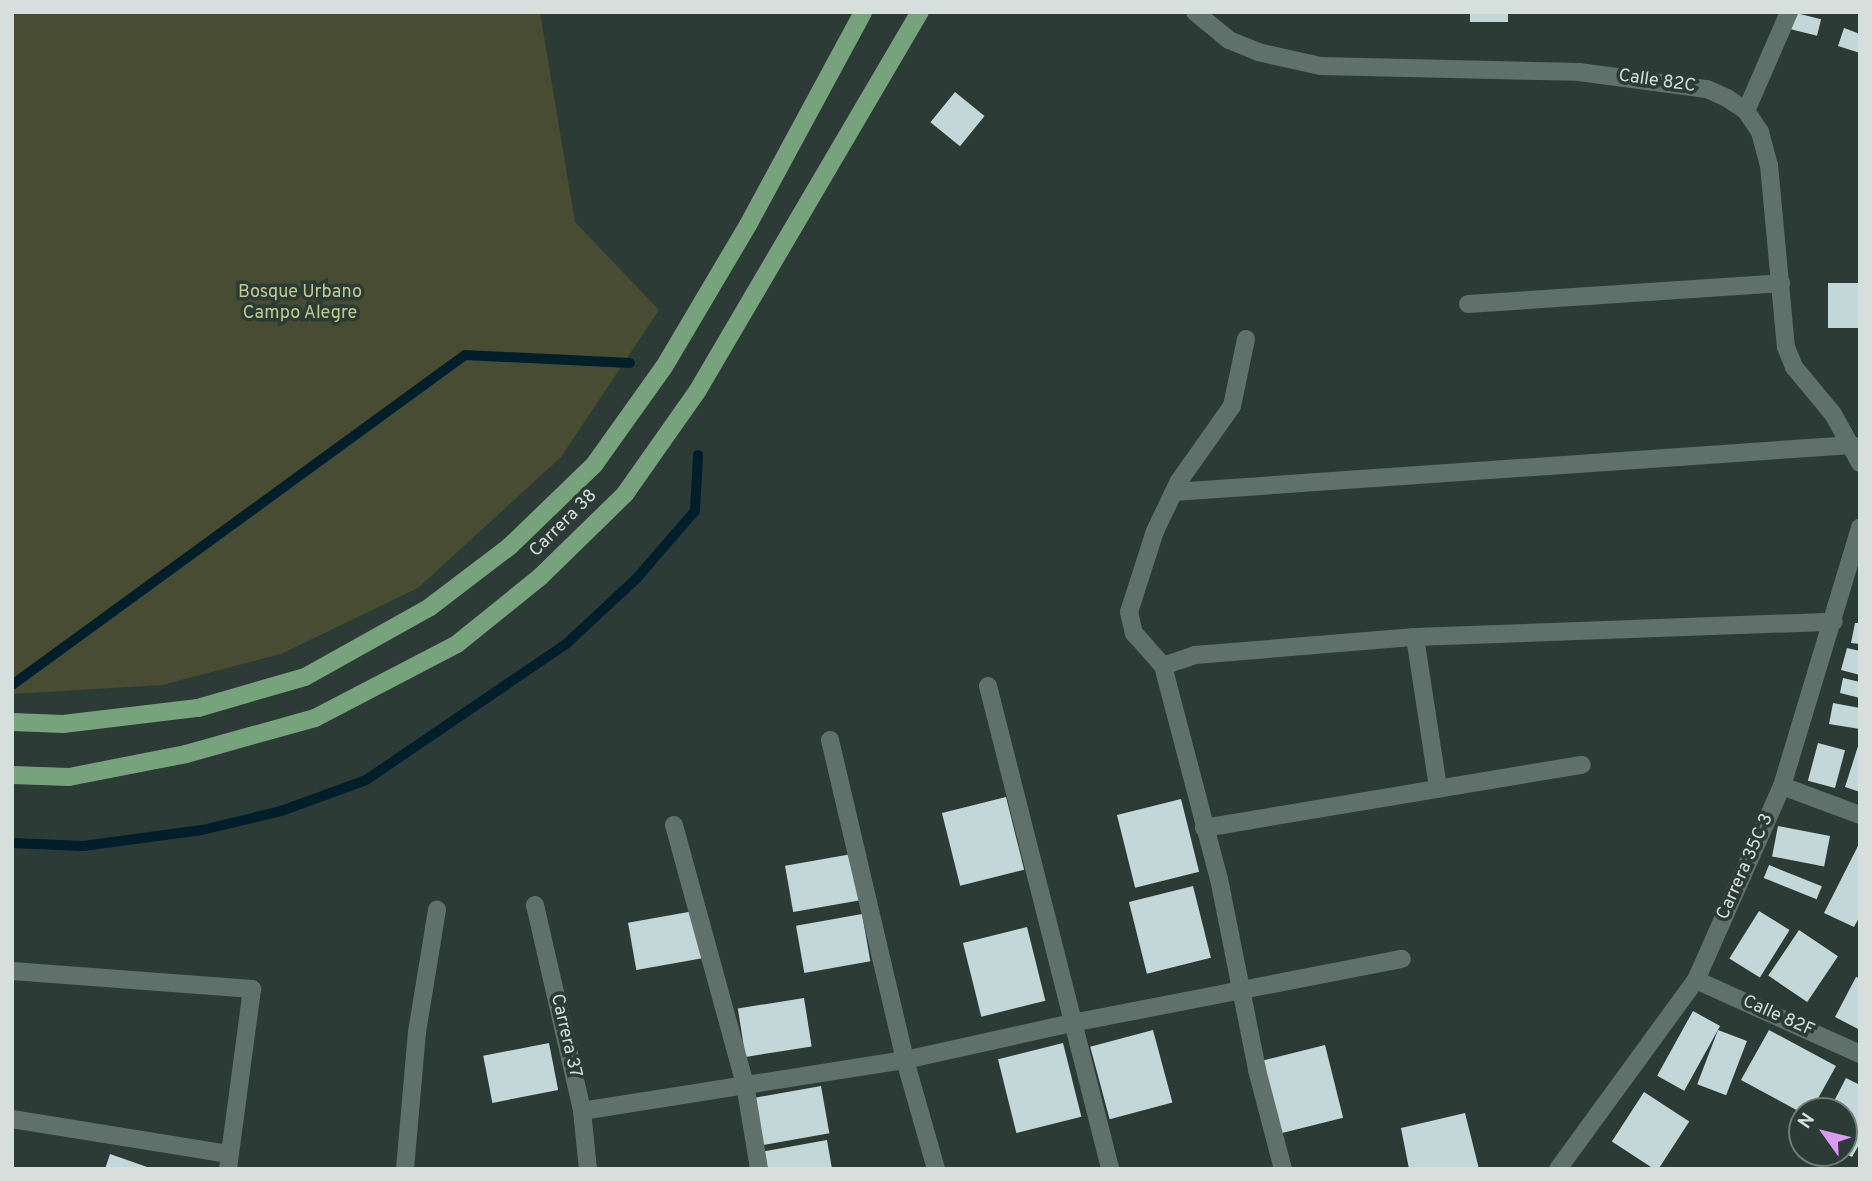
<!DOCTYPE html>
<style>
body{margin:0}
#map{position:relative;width:1872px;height:1181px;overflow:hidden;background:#2c3b36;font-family:Overpass,sans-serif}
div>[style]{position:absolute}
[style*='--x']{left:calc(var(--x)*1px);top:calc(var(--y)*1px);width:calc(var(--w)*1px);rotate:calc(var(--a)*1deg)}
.green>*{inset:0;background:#484c33}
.stream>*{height:10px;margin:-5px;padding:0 5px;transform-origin:5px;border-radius:5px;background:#011f2b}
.building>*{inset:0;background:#c3d7d8;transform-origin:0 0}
.minor>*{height:18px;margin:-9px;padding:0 9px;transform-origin:9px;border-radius:9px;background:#60716c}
.major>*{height:18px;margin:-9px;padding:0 9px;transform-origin:9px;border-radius:9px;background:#77a37c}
span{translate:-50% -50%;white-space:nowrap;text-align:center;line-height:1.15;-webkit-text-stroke:7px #2c3b36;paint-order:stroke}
.street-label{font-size:18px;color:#d6dfdc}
.park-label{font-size:18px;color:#c1cb8c}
.frame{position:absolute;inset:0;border:14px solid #d6dfdc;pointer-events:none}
.north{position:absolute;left:1788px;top:1097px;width:70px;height:70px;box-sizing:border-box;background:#2c3b36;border:2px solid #707d78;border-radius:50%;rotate:304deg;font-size:19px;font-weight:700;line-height:28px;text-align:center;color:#d6dfdc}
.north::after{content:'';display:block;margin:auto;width:24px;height:32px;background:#dc99f4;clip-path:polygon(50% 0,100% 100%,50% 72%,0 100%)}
</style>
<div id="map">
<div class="green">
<div style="clip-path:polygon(12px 12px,540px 12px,575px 222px,659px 310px,561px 457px,418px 588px,281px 654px,162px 685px,12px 694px)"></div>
</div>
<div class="stream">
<div style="--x:12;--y:685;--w:560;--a:-36.07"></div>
<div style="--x:465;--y:355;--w:165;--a:2.8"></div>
<div style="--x:12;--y:843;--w:71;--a:2.4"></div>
<div style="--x:83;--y:846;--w:120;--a:-7.7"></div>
<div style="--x:202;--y:830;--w:81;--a:-13.5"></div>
<div style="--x:281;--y:811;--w:90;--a:-20"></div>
<div style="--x:366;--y:780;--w:242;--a:-34.2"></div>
<div style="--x:566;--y:644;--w:96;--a:-42.9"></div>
<div style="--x:636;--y:579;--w:90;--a:-49.1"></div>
<div style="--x:695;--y:511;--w:56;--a:-86.9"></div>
</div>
<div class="building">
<div style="left:1470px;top:12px;width:38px;height:10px"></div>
<div style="left:1792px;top:12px;width:30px;height:17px;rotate:14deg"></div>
<div style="clip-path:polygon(1844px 28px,1860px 34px,1860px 53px,1838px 46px)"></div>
<div style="left:955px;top:92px;width:38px;height:39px;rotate:39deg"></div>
<div style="left:1860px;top:283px;width:45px;height:32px;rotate:90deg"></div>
<div style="clip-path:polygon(1855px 623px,1860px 623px,1860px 644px,1851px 643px)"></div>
<div style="clip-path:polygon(1847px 648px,1860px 651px,1860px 675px,1841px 670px)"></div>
<div style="clip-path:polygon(1843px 678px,1860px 682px,1860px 698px,1840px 693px)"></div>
<div style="clip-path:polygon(1833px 703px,1860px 708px,1860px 729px,1829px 724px)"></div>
<div style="left:1818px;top:743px;width:28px;height:39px;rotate:15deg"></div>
<div style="clip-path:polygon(1859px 743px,1860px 743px,1860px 792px,1845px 787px)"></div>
<div style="left:1006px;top:797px;width:75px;height:66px;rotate:76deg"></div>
<div style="left:1181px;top:799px;width:75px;height:66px;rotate:76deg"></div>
<div style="left:1778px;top:826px;width:53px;height:31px;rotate:11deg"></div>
<div style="clip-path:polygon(1860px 842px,1860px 916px,1854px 927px,1824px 913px)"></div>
<div style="left:852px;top:854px;width:47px;height:68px;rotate:80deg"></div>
<div style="left:1769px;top:865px;width:57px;height:14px;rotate:22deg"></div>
<div style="left:1193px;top:886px;width:74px;height:66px;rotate:76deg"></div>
<div style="left:694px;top:911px;width:48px;height:67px;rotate:80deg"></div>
<div style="left:1759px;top:911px;width:36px;height:56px;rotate:32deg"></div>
<div style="left:862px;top:914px;width:48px;height:67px;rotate:80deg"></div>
<div style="left:1027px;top:927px;width:76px;height:66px;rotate:76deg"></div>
<div style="left:1799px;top:930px;width:47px;height:55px;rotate:34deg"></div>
<div style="clip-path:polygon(1856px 977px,1860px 978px,1860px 1030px,1835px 1017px)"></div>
<div style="left:804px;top:998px;width:49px;height:67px;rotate:81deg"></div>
<div style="left:1693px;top:1011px;width:31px;height:74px;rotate:29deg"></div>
<div style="left:1153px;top:1030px;width:75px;height:65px;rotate:75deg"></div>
<div style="left:1718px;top:1030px;width:31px;height:58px;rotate:21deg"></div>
<div style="clip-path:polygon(1769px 1030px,1836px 1066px,1811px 1111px,1802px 1113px,1741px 1080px)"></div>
<div style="left:549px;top:1043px;width:48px;height:67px;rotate:79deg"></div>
<div style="left:1063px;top:1043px;width:76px;height:67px;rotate:76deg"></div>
<div style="left:1325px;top:1045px;width:75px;height:67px;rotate:76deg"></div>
<div style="clip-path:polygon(1846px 1078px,1860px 1085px,1860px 1143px,1852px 1157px,1844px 1153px,1844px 1111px,1829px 1111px)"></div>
<div style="left:821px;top:1086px;width:48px;height:67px;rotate:80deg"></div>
<div style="left:1644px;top:1092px;width:54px;height:59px;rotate:33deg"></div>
<div style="clip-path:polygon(1465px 1113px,1479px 1169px,1409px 1169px,1401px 1128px)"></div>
<div style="clip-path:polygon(827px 1140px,832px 1169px,764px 1169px,761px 1152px)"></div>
<div style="clip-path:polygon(110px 1154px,150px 1168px,150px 1169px,105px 1169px)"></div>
</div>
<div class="minor">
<div style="--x:1195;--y:12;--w:44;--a:39.5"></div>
<div style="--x:1229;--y:40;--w:31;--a:22"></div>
<div style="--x:1258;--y:52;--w:64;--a:12.7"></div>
<div style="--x:1320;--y:66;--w:259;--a:1.3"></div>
<div style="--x:1579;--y:72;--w:129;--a:7.6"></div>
<div style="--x:1707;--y:89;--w:22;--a:24"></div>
<div style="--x:1727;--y:98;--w:23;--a:34"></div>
<div style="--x:1746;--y:111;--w:25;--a:56"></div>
<div style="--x:1760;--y:132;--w:34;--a:75"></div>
<div style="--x:1769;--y:165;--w:183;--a:84.7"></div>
<div style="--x:1786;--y:347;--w:22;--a:68"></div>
<div style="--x:1794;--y:367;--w:61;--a:50.3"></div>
<div style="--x:1833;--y:414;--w:56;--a:61.1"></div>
<div style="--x:1746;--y:111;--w:108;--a:-66.5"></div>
<div style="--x:1468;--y:304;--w:314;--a:-3.8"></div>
<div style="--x:1246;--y:339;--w:68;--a:101.8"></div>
<div style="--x:1232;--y:406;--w:92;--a:125.2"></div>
<div style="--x:1179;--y:481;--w:55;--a:115.6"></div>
<div style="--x:1155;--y:531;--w:85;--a:107.8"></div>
<div style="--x:1129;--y:612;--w:22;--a:77"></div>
<div style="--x:1134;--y:633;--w:44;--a:48.7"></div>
<div style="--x:1163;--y:666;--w:220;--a:75.3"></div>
<div style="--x:1219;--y:879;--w:195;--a:78.7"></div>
<div style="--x:1257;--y:1070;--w:102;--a:75.3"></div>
<div style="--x:1174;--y:492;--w:680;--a:-3.97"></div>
<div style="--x:1415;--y:637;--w:153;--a:81.3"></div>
<div style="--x:1163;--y:666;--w:34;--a:-19"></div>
<div style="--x:1195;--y:655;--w:221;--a:-4.7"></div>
<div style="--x:1415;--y:637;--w:419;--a:-2.1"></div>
<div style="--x:988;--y:686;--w:498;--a:75.8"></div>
<div style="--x:830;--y:740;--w:329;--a:76.8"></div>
<div style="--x:905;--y:1060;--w:113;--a:74.1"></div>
<div style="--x:1782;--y:786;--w:83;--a:20.4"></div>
<div style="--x:674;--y:825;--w:269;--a:74.7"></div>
<div style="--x:745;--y:1084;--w:86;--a:80.6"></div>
<div style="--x:1204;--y:828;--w:383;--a:-9.5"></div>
<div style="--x:535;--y:905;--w:211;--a:77.1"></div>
<div style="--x:582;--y:1111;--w:58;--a:84.1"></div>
<div style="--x:12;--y:971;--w:241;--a:4.3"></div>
<div style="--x:252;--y:989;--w:182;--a:97.6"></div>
<div style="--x:1696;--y:980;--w:180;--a:24.3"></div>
<div style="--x:582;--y:1111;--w:327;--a:-9"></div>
<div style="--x:905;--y:1060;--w:171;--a:-12.5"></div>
<div style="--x:1072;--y:1023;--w:336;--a:-11"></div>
<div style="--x:12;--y:1119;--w:220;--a:9.2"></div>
<div style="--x:405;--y:1169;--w:138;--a:-85"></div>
<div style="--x:417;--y:1032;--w:124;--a:-80.7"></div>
<div style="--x:1558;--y:1169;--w:234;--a:-53.9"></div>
<div style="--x:1696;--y:980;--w:212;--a:-66.1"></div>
<div style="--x:1782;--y:786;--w:270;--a:-73.2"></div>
</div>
<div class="major">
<div style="--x:12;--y:722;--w:51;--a:2.2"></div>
<div style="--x:63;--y:724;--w:136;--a:-6.8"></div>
<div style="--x:198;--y:708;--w:111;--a:-16.2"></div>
<div style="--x:305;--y:677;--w:143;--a:-29.2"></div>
<div style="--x:430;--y:607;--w:101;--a:-37.3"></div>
<div style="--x:510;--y:546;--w:117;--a:-44"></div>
<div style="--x:594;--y:465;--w:120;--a:-54.5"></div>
<div style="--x:664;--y:367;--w:165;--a:-59.4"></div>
<div style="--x:748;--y:225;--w:242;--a:-61.6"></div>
<div style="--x:12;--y:775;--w:57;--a:2"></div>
<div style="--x:69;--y:777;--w:119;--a:-11.1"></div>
<div style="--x:186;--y:754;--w:134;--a:-15.6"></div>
<div style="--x:315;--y:718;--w:160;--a:-27.5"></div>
<div style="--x:457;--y:644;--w:107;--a:-38.9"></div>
<div style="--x:540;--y:577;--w:119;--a:-44.3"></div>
<div style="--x:625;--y:494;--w:127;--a:-54.9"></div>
<div style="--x:698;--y:390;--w:438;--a:-59.6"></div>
</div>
<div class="street-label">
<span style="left:1657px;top:82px;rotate:8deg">Calle 82C</span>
<span style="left:564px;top:524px;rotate:-45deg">Carrera 38</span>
<span style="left:1746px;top:867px;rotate:-66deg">Carrera 35C 3</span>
<span style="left:1778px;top:1017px;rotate:24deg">Calle 82F</span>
<span style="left:565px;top:1036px;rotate:77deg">Carrera 37</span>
</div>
<div class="park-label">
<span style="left:300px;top:304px">Bosque Urbano<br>Campo Alegre</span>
</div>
<div class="frame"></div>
<div class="north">N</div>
</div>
